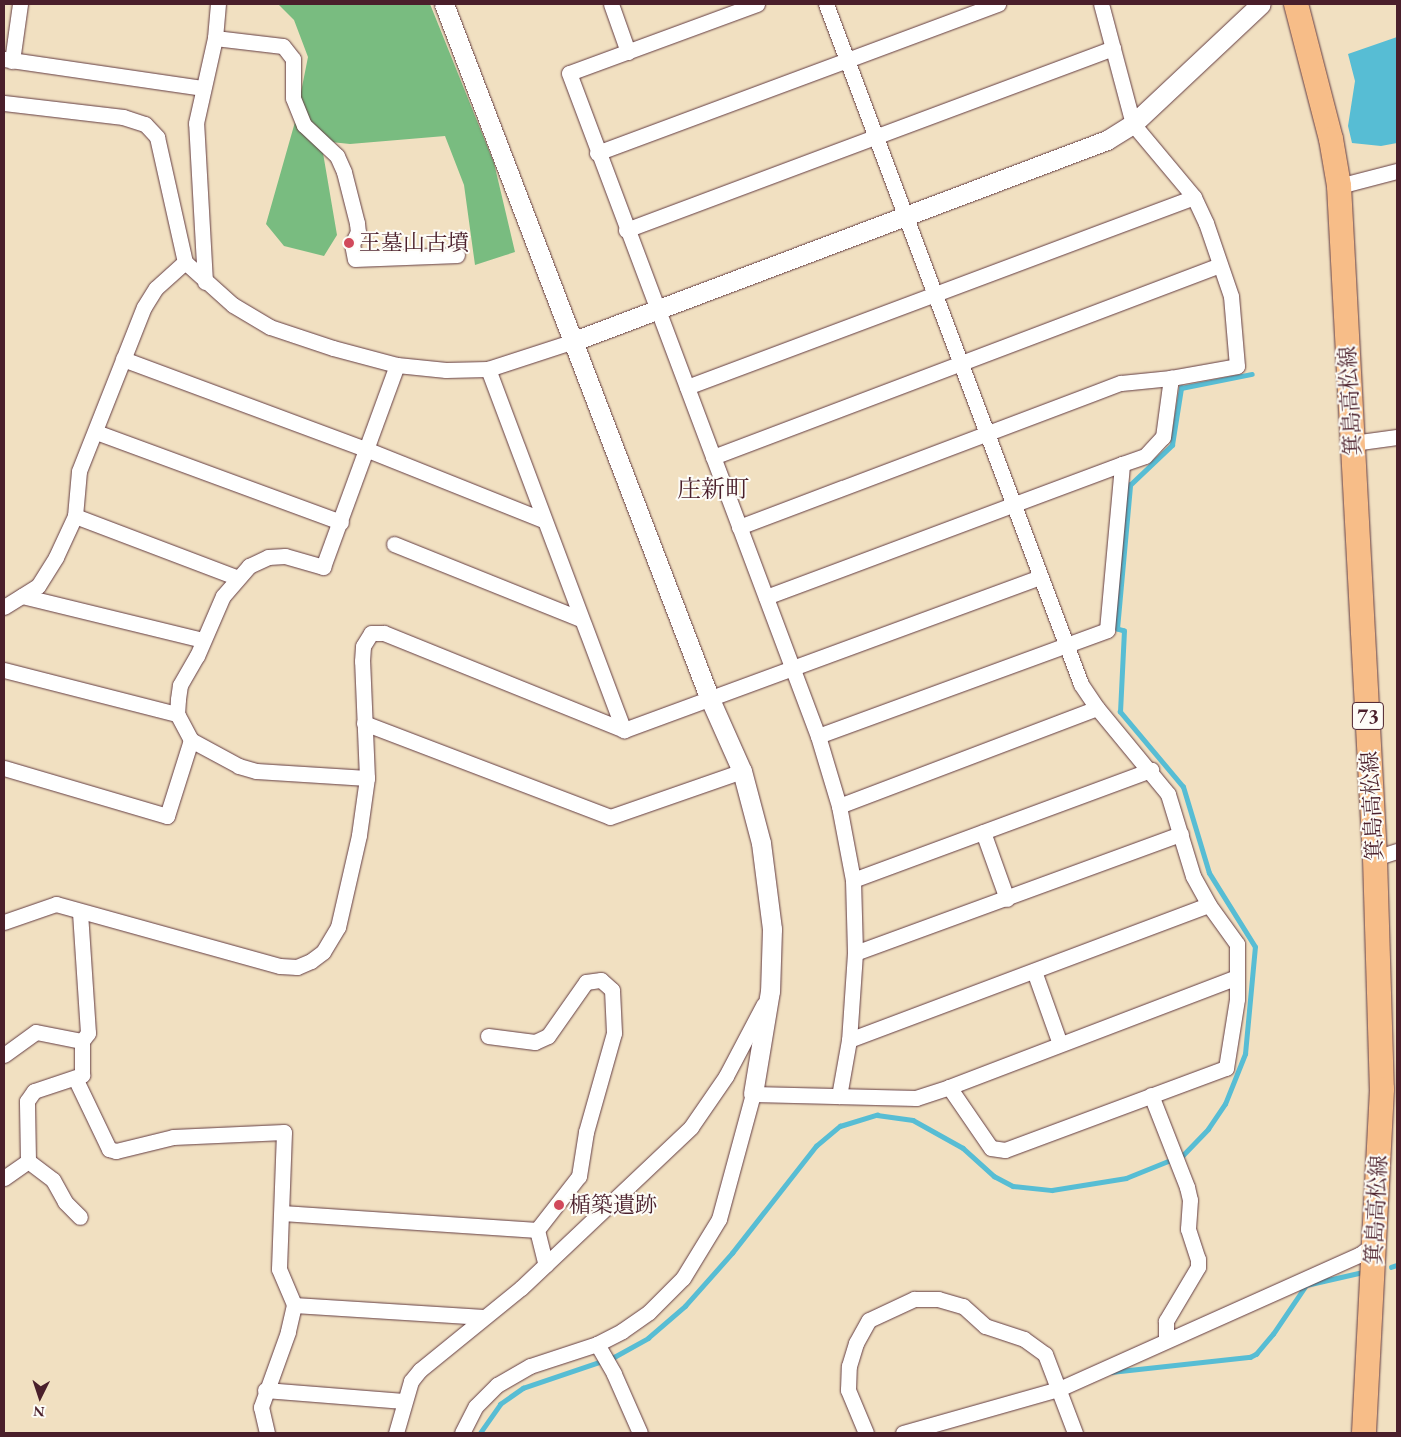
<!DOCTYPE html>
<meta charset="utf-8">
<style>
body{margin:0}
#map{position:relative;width:1401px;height:1437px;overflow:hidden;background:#f1e0c1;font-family:"EB Garamond","Noto Serif JP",serif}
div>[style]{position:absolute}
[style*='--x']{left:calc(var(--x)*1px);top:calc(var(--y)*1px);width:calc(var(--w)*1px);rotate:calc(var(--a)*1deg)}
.forest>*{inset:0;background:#79bc80}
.water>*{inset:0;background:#57bdd4}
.stream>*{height:4.5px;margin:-2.25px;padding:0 2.25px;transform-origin:2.25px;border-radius:2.25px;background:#57bdd4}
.roads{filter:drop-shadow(0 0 1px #633c42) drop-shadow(0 0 1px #633c42)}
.minor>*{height:15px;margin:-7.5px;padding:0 7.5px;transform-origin:7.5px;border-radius:7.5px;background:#fff}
.tertiary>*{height:19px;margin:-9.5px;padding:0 9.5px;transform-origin:9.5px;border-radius:9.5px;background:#fff}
.primary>*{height:24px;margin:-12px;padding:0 12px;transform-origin:12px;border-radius:12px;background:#f7bd88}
.dots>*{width:14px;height:14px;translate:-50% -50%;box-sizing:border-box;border:2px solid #fdfcf7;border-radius:50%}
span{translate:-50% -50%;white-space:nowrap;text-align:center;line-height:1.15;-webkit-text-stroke:4px #fdfcf7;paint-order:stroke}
.shield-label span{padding:1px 4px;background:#fdfcf7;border:1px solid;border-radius:4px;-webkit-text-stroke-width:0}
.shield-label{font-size:21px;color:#4a1f2b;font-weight:700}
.poi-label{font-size:22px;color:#4a1f2b}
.left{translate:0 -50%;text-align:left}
.street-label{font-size:22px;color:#4a1f2b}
.neighbourhood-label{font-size:24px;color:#4a1f2b}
.frame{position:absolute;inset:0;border:5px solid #4a1f2b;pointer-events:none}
.north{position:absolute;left:15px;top:1372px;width:50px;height:50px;-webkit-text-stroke:4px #fdfcf7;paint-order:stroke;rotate:184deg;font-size:14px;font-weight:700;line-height:20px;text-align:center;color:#4a1f2b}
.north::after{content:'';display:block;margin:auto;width:18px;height:22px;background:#4a1f2b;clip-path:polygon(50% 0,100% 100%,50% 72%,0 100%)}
</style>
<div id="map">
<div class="forest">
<div style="clip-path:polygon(278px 4px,430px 4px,494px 163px,515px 252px,475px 265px,464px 185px,445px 136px,350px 144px,331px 142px,323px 153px,337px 235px,324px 256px,284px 246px,266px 224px,295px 122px,308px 57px,294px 20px)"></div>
</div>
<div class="water">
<div style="clip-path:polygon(1397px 37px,1397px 143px,1381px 146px,1352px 143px,1348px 126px,1355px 81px,1348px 54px)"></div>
</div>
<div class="stream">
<div style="--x:1391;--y:1267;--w:6;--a:-18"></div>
<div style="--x:1111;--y:1372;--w:140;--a:-6.2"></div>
<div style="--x:1250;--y:1357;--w:7;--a:-27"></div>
<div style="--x:1256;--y:1354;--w:26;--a:-50"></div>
<div style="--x:1273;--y:1334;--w:59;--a:-56"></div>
<div style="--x:1306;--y:1285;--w:58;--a:-12.8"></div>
<div style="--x:480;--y:1433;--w:35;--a:-55"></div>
<div style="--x:500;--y:1404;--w:28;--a:-35"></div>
<div style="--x:523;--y:1388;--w:96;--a:-18.8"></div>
<div style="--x:614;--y:1357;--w:39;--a:-29"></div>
<div style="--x:648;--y:1338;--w:49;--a:-40.9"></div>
<div style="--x:685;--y:1306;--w:71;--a:-48.4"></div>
<div style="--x:732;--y:1253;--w:136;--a:-51.9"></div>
<div style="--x:816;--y:1146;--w:31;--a:-40"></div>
<div style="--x:840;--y:1126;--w:39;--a:-17"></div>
<div style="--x:877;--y:1115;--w:36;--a:8"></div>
<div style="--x:913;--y:1120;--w:57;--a:29.2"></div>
<div style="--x:963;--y:1148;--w:42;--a:42.1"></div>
<div style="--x:994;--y:1176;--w:21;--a:28"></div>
<div style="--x:1013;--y:1186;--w:39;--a:6"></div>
<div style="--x:1052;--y:1190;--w:75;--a:-9.2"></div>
<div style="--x:1126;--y:1178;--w:61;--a:-22"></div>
<div style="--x:1183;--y:1155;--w:36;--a:-46"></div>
<div style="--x:1208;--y:1129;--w:30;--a:-56"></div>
<div style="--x:1225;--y:1104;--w:54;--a:-68.2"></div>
<div style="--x:1245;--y:1054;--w:107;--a:-84.7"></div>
<div style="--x:1255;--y:947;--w:87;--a:-121.9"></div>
<div style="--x:1209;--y:873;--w:90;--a:-106.8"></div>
<div style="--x:1183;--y:787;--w:98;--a:-130"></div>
<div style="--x:1120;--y:712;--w:81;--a:-87.2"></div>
<div style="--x:1124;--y:631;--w:7;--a:-164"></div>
<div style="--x:1117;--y:629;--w:145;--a:-84.8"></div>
<div style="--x:1130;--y:485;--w:58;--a:-43.6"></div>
<div style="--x:1172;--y:445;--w:58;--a:-81"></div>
<div style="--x:1181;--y:388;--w:72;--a:-11.2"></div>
</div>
<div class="roads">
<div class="minor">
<div style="--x:611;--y:4;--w:51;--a:70.5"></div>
<div style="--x:757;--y:4;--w:200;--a:159.8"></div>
<div style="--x:569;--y:73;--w:708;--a:69.42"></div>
<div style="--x:818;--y:736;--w:73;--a:73.3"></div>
<div style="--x:839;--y:806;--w:75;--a:79.3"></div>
<div style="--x:853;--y:880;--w:73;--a:88.4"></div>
<div style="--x:855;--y:953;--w:87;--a:93.9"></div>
<div style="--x:849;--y:1040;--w:57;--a:100.1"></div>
<div style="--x:215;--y:38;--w:68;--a:6.7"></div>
<div style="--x:283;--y:46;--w:16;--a:52"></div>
<div style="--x:293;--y:59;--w:39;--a:90"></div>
<div style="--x:293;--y:98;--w:29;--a:68"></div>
<div style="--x:304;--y:125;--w:45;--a:43.2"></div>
<div style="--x:337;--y:156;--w:17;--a:66"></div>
<div style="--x:344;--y:172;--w:53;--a:75.7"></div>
<div style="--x:357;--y:223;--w:9;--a:84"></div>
<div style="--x:358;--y:232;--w:13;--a:117"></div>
<div style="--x:352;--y:244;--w:15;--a:79"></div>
<div style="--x:355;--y:259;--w:102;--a:-2.2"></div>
<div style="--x:4;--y:59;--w:200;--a:8.3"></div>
<div style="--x:12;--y:61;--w:58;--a:-82"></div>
<div style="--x:4;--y:103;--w:120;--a:6.7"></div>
<div style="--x:123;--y:117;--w:23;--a:18"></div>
<div style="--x:145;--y:124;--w:18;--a:47"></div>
<div style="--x:157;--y:137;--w:128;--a:77.4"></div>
<div style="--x:185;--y:262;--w:64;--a:41.9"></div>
<div style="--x:233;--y:305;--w:43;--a:30.7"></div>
<div style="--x:270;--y:327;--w:66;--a:18.4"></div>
<div style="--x:333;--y:348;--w:66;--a:14.9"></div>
<div style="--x:397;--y:365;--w:49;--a:5.8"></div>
<div style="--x:446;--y:370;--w:42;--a:-1.4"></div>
<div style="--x:488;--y:369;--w:90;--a:-18"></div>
<div style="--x:597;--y:153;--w:428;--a:-20.4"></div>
<div style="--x:1339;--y:186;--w:60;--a:-14.5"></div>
<div style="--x:626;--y:230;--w:520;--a:-20.49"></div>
<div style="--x:205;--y:282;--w:159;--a:-93.2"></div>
<div style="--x:196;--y:123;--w:87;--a:-77.4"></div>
<div style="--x:215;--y:38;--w:34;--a:-85"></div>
<div style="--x:123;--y:359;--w:261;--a:20.4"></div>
<div style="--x:368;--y:450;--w:188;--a:21.8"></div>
<div style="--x:488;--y:369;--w:386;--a:69.4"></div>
<div style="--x:687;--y:387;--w:541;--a:-20.54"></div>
<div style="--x:96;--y:432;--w:261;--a:20.2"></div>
<div style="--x:1353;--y:443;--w:44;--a:-7.8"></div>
<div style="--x:713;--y:457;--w:542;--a:-20.74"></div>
<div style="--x:75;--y:516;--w:174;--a:20.8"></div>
<div style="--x:739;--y:527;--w:408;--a:-20.7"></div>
<div style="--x:1121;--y:383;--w:50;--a:-5.7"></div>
<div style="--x:394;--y:544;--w:201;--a:21.9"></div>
<div style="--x:22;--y:596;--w:185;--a:13.7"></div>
<div style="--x:766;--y:597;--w:380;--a:-20.5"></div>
<div style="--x:4;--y:607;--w:40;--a:-32"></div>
<div style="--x:38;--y:586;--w:34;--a:-58"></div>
<div style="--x:56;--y:557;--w:45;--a:-65.1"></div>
<div style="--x:75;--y:516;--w:45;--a:-84.9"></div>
<div style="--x:79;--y:471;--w:176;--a:-68.4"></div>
<div style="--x:144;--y:307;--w:22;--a:-58"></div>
<div style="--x:156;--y:288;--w:39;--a:-42"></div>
<div style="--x:4;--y:670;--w:179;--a:14.3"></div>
<div style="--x:364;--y:723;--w:263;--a:20.9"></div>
<div style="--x:610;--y:817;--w:140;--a:-19.2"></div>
<div style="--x:818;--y:736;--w:308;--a:-20.1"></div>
<div style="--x:1107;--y:630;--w:167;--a:-84.8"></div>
<div style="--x:1122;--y:464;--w:24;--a:-19"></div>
<div style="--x:1145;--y:456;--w:26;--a:-47"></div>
<div style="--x:1163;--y:437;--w:60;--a:-82.3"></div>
<div style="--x:1171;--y:378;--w:67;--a:-10.3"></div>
<div style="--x:1237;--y:366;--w:70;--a:-94.9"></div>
<div style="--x:1231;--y:296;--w:77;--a:-108.9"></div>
<div style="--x:1206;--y:223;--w:29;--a:-115"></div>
<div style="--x:1194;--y:197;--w:95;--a:-129.9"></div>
<div style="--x:1133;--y:124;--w:124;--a:-104.9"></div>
<div style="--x:4;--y:768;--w:170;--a:16.4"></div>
<div style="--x:167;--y:816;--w:80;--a:-72.5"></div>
<div style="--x:367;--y:778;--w:111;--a:-176.4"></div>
<div style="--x:256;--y:771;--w:18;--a:-164"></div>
<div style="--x:239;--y:766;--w:55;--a:-151.6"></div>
<div style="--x:191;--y:740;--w:30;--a:-118"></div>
<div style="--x:177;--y:714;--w:15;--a:-86"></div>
<div style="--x:178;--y:699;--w:14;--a:-82"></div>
<div style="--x:180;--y:685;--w:34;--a:-60"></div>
<div style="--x:197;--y:656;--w:65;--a:-66.6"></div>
<div style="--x:223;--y:596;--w:40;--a:-49"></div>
<div style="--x:249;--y:566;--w:21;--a:-25"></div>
<div style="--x:268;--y:557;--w:17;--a:-3"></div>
<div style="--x:285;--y:556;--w:40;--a:16"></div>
<div style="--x:323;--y:567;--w:215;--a:-69.9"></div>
<div style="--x:839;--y:806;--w:276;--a:-20.8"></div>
<div style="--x:983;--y:832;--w:71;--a:70.3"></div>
<div style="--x:1375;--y:858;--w:23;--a:-18"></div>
<div style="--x:853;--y:880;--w:318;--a:-20.3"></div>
<div style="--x:4;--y:922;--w:55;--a:-19.1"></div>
<div style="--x:56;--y:904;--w:232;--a:15.5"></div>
<div style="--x:280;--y:966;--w:17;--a:3"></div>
<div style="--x:297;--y:967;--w:15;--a:-23"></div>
<div style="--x:311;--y:961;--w:15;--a:-37"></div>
<div style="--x:323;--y:952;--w:29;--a:-59"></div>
<div style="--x:338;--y:927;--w:94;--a:-77.1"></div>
<div style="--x:359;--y:835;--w:58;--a:-82"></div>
<div style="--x:367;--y:778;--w:117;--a:-92.4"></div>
<div style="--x:362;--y:661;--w:15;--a:-86"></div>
<div style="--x:363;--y:646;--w:15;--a:-58"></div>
<div style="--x:371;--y:633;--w:13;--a:0"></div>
<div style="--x:384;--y:633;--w:259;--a:22"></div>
<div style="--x:624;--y:730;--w:443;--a:-20.2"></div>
<div style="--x:855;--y:953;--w:347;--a:-20.1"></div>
<div style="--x:1034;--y:971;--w:77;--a:70.4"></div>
<div style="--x:488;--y:1036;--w:47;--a:7.3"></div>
<div style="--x:535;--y:1042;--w:14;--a:-25"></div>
<div style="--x:548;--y:1036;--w:66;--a:-54.9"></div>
<div style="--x:586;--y:982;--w:15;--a:-8"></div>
<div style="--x:601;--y:980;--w:15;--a:42"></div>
<div style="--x:612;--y:990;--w:43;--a:87.3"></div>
<div style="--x:614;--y:1033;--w:103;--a:105.8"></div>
<div style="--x:586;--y:1132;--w:45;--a:99"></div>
<div style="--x:579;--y:1176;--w:68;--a:127.9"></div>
<div style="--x:849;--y:1040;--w:384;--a:-20.6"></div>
<div style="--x:4;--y:1055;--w:39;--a:-36"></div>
<div style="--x:36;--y:1032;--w:47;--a:11.1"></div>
<div style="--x:82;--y:1041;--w:10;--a:-53"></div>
<div style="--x:88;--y:1033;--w:121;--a:-93.8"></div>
<div style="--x:75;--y:1078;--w:79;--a:64.4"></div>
<div style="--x:109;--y:1149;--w:7;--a:16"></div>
<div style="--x:116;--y:1151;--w:59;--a:-13.8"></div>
<div style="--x:173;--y:1137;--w:111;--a:-2.6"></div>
<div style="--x:284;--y:1132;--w:137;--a:92.1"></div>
<div style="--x:279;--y:1269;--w:39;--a:67"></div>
<div style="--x:294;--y:1305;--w:28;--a:103"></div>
<div style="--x:288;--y:1332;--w:80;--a:109.8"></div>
<div style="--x:261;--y:1407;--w:27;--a:77"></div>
<div style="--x:949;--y:1087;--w:308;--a:-20.9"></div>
<div style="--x:1151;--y:1095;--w:99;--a:68.6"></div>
<div style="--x:1187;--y:1187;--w:13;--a:77"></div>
<div style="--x:1190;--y:1200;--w:29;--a:94"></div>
<div style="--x:1188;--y:1229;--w:32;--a:72"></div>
<div style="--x:1198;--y:1259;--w:8;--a:90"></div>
<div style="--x:1198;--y:1267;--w:63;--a:120.7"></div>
<div style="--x:1166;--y:1321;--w:18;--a:90"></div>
<div style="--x:28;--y:1161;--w:60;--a:-91"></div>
<div style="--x:27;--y:1101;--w:12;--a:-55"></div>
<div style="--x:34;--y:1091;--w:51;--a:-18.4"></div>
<div style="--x:82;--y:1075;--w:34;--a:-90"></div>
<div style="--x:4;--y:1178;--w:29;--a:-35"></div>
<div style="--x:28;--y:1161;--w:31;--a:37"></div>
<div style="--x:53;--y:1180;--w:25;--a:61"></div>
<div style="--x:65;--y:1202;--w:21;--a:45"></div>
<div style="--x:282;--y:1213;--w:256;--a:3.8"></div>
<div style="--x:537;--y:1230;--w:36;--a:76"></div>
<div style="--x:294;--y:1305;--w:190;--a:3.6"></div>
<div style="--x:597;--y:1344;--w:34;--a:60"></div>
<div style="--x:614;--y:1374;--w:64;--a:66.2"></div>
<div style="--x:265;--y:1390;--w:139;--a:4.5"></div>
<div style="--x:396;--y:1433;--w:54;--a:-73.9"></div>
<div style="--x:411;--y:1381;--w:14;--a:-51"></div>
<div style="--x:420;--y:1370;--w:130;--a:-39.1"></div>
<div style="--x:521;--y:1288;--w:234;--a:-43.4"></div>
<div style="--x:691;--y:1127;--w:62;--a:-55.5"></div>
<div style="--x:726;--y:1076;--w:81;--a:-62.2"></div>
<div style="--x:462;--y:1433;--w:30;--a:-63"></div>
<div style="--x:476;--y:1406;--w:30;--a:-45"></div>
<div style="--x:497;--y:1385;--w:38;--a:-30"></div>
<div style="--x:530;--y:1366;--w:71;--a:-18.2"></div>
<div style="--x:597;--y:1344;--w:28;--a:-27"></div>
<div style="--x:622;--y:1331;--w:33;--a:-35"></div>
<div style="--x:649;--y:1312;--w:48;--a:-45"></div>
<div style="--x:683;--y:1278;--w:69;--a:-58.6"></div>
<div style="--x:719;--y:1219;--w:130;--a:-74.8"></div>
<div style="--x:753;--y:1094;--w:163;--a:1.4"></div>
<div style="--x:916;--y:1098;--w:35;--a:-18"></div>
<div style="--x:949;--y:1087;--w:74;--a:55.5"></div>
<div style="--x:991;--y:1148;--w:14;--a:8"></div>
<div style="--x:1005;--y:1150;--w:236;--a:-20.4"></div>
<div style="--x:1226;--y:1068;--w:70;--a:-80.9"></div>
<div style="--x:1237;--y:999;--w:55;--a:-90"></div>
<div style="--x:1237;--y:944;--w:48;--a:-125.7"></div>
<div style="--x:1209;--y:905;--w:33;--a:-119"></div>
<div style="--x:1193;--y:876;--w:86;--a:-107"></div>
<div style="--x:1168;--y:794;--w:112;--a:-129.5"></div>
<div style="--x:1097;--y:708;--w:29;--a:-124"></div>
<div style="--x:1081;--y:684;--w:726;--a:-110.56"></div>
<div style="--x:866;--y:1433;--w:47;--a:-112.7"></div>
<div style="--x:848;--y:1390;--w:24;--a:-88"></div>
<div style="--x:849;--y:1366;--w:24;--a:-73"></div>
<div style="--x:856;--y:1343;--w:26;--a:-61"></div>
<div style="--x:869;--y:1320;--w:50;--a:-25"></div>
<div style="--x:914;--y:1299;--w:24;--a:0"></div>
<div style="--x:938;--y:1299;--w:26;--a:16"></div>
<div style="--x:963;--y:1306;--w:30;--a:42"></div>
<div style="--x:985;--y:1326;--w:41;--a:18.4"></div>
<div style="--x:1024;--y:1339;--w:26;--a:36"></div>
<div style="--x:1045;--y:1354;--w:85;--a:69.2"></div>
<div style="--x:903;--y:1433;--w:162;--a:-15.8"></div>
<div style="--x:1059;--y:1389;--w:329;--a:-24.1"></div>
<div style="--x:1359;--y:1255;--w:19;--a:-36"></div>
</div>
<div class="tertiary">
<div style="--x:444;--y:4;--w:742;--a:69.07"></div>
<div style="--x:709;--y:697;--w:81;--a:66"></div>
<div style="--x:742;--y:771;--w:74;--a:75.2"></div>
<div style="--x:761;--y:843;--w:87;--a:82.7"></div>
<div style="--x:772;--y:929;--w:62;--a:91.8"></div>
<div style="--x:770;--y:991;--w:104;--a:99.4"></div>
<div style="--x:574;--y:341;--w:570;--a:-20.66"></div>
<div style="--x:1107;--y:140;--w:31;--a:-32"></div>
<div style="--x:1133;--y:124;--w:175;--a:-43.2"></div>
</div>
<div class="primary">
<div style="--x:1296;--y:4;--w:139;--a:75.5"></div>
<div style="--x:1331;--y:139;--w:48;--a:80.3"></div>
<div style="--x:1339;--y:186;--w:673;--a:86.93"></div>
<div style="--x:1375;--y:858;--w:231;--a:88.3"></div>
<div style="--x:1382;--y:1089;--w:344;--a:93"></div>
</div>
</div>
<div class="dots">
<div style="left:349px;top:243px;background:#d1495b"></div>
<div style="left:559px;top:1205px;background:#d1495b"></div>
</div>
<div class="shield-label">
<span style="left:1368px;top:716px">73</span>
</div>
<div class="poi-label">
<span class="left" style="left:359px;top:243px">王墓山古墳</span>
<span class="left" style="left:569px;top:1205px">楯築遺跡</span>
</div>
<div class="street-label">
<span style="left:1350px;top:401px;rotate:-93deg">箕島高松線</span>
<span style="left:1372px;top:806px;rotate:-93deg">箕島高松線</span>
<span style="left:1376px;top:1210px;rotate:-87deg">箕島高松線</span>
</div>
<div class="neighbourhood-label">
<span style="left:713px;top:489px">庄新町</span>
</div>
<div class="frame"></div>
<div class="north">N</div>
</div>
